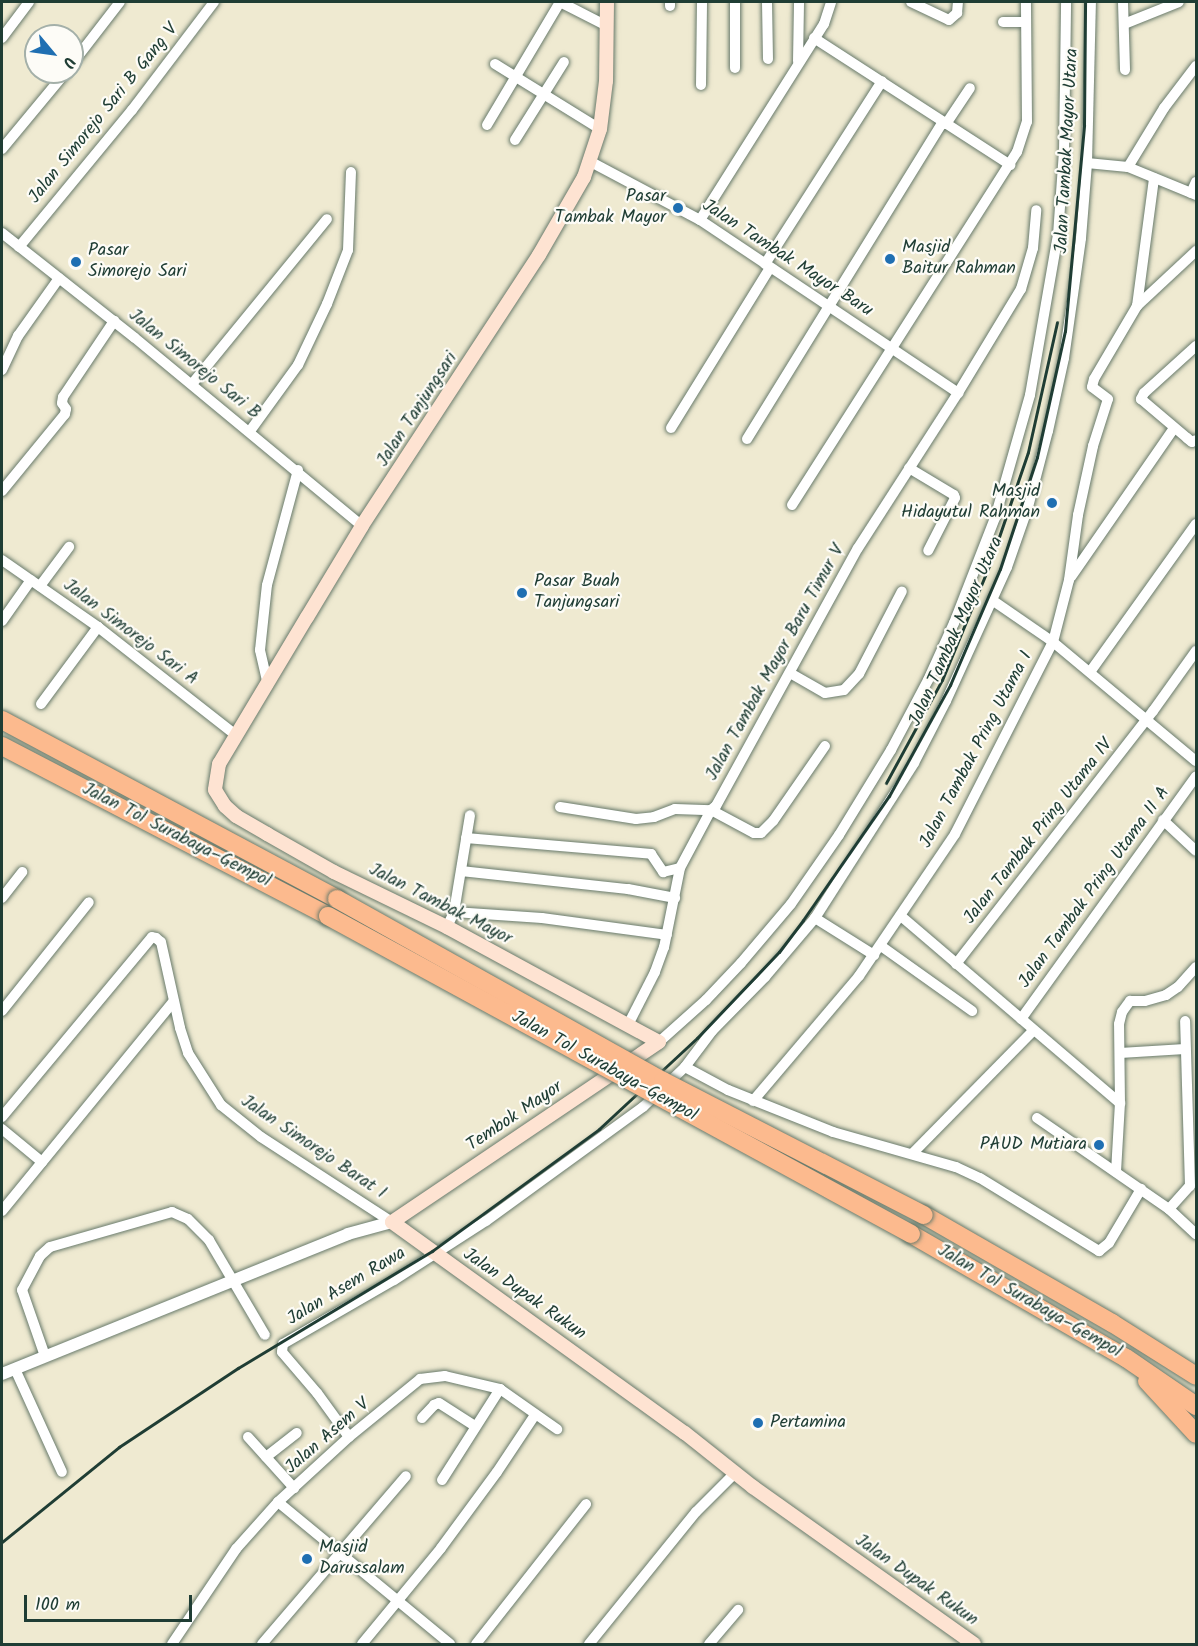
<!DOCTYPE html>
<meta charset="utf-8">
<style>
body{margin:0}
#map{position:relative;width:1198px;height:1646px;overflow:hidden;background:#efead1;font-family:Kalam,sans-serif}
div>[style]{position:absolute}
[style*='--x']{left:calc(var(--x)*1px);top:calc(var(--y)*1px);width:calc(var(--w)*1px);rotate:calc(var(--a)*1deg)}
.roads{filter:drop-shadow(0 0 2px #687a6b) drop-shadow(0 0 2px #687a6b)}
.minor>*{height:10px;margin:-5px;padding:0 5px;transform-origin:5px;border-radius:5px;background:#fff}
.tertiary>*{height:12px;margin:-6px;padding:0 6px;transform-origin:6px;border-radius:6px;background:#fff}
.secondary>*{height:14px;margin:-7px;padding:0 7px;transform-origin:7px;border-radius:7px;background:#fee3d2}
.motorway>*{height:18px;margin:-9px;padding:0 9px;transform-origin:9px;border-radius:9px;background:#fcba8e}
.rail>*{height:3px;margin:-1.5px;padding:0 1.5px;transform-origin:1.5px;border-radius:1.5px;background:#1f3d34}
.bridges{filter:drop-shadow(0 0 2px #687a6b) drop-shadow(0 0 2px #687a6b)}
.motorway-bridge>*{height:18px;margin:-9px;padding:0 9px;transform-origin:9px;border-radius:9px;background:#fcba8e}
.dots>*{width:16px;height:16px;translate:-50% -50%;box-sizing:border-box;border:3px solid #fdfcf7;border-radius:50%}
span{translate:-50% -50%;white-space:nowrap;text-align:center;line-height:1.15;-webkit-text-stroke:4.5px #fdfcf7;paint-order:stroke}
.street-label{font-size:18px;color:#1f3d34}
.poi-label{font-size:18px;color:#1f3d34}
.right{translate:-100% -50%;text-align:right}
.left{translate:0 -50%;text-align:left}
.frame{position:absolute;inset:0;border:3px solid #1f3d34;pointer-events:none}
.north{position:absolute;left:24px;top:24px;width:60px;height:60px;box-sizing:border-box;background:#fdfcf7;border:2px solid #a4b0a9;border-radius:50%;rotate:119deg;font-size:16px;font-weight:700;line-height:24px;text-align:center;color:#1f3d34}
.north::after{content:'';display:block;margin:auto;width:21px;height:27px;background:#1f6fb2;clip-path:polygon(50% 0,100% 100%,50% 72%,0 100%)}
.scale{position:absolute;left:24px;top:1595px;width:168px;height:27px;box-sizing:border-box;border:3px solid #1f3d34;border-top:0;padding-left:8px;font-size:18px;line-height:21px;white-space:nowrap;color:#1f3d34;-webkit-text-stroke:4px #fdfcf7;paint-order:stroke}
</style>
<div id="map">
<div class="roads">
<div class="minor">
<div style="--x:560;--y:2;--w:53;--a:27.1"></div>
<div style="--x:670;--y:2;--w:4;--a:90"></div>
<div style="--x:735;--y:2;--w:66;--a:90"></div>
<div style="--x:767;--y:2;--w:57;--a:89"></div>
<div style="--x:911;--y:2;--w:42;--a:25.3"></div>
<div style="--x:949;--y:20;--w:11;--a:-41"></div>
<div style="--x:957;--y:13;--w:11;--a:-85"></div>
<div style="--x:1123;--y:2;--w:68;--a:88.3"></div>
<div style="--x:1003;--y:22;--w:23;--a:0"></div>
<div style="--x:1124;--y:24;--w:59;--a:-21.8"></div>
<div style="--x:2;--y:38;--w:45;--a:-53.1"></div>
<div style="--x:814;--y:38;--w:234;--a:32.9"></div>
<div style="--x:798;--y:61;--w:59;--a:-89"></div>
<div style="--x:72;--y:64;--w:78;--a:-52.3"></div>
<div style="--x:495;--y:64;--w:123;--a:31.8"></div>
<div style="--x:701;--y:85;--w:83;--a:-89.3"></div>
<div style="--x:946;--y:124;--w:43;--a:-56.3"></div>
<div style="--x:487;--y:125;--w:143;--a:-59.3"></div>
<div style="--x:515;--y:140;--w:92;--a:-57.9"></div>
<div style="--x:2;--y:149;--w:100;--a:-50.3"></div>
<div style="--x:591;--y:162;--w:123;--a:28"></div>
<div style="--x:700;--y:220;--w:311;--a:33.8"></div>
<div style="--x:1087;--y:163;--w:41;--a:5.6"></div>
<div style="--x:1128;--y:167;--w:74;--a:22.4"></div>
<div style="--x:1128;--y:167;--w:69;--a:-58.6"></div>
<div style="--x:1164;--y:108;--w:53;--a:-52.7"></div>
<div style="--x:1191;--y:193;--w:12;--a:-66"></div>
<div style="--x:700;--y:220;--w:232;--a:-57.7"></div>
<div style="--x:824;--y:24;--w:23;--a:-72"></div>
<div style="--x:2;--y:233;--w:169;--a:38.3"></div>
<div style="--x:135;--y:338;--w:295;--a:39.6"></div>
<div style="--x:19;--y:247;--w:178;--a:-50.5"></div>
<div style="--x:132;--y:110;--w:136;--a:-52.8"></div>
<div style="--x:765;--y:264;--w:217;--a:-57.4"></div>
<div style="--x:1137;--y:306;--w:129;--a:-82.4"></div>
<div style="--x:1196;--y:346;--w:70;--a:137.9"></div>
<div style="--x:1144;--y:393;--w:7;--a:117"></div>
<div style="--x:1141;--y:399;--w:60;--a:40.3"></div>
<div style="--x:1187;--y:438;--w:6;--a:39"></div>
<div style="--x:1192;--y:442;--w:4;--a:-27"></div>
<div style="--x:2;--y:370;--w:38;--a:-65"></div>
<div style="--x:18;--y:336;--w:71;--a:-54.7"></div>
<div style="--x:192;--y:384;--w:213;--a:-50.7"></div>
<div style="--x:671;--y:428;--w:188;--a:-58.3"></div>
<div style="--x:250;--y:431;--w:82;--a:-54"></div>
<div style="--x:298;--y:365;--w:68;--a:-64.6"></div>
<div style="--x:327;--y:304;--w:58;--a:-68.7"></div>
<div style="--x:348;--y:250;--w:78;--a:-87.8"></div>
<div style="--x:747;--y:439;--w:373;--a:-58.3"></div>
<div style="--x:909;--y:468;--w:52;--a:31"></div>
<div style="--x:954;--y:495;--w:3;--a:72"></div>
<div style="--x:955;--y:498;--w:59;--a:117"></div>
<div style="--x:2;--y:491;--w:99;--a:-50.7"></div>
<div style="--x:65;--y:414;--w:5;--a:-79"></div>
<div style="--x:66;--y:409;--w:7;--a:-124"></div>
<div style="--x:62;--y:403;--w:6;--a:-81"></div>
<div style="--x:63;--y:397;--w:92;--a:-56.1"></div>
<div style="--x:792;--y:505;--w:419;--a:-57.5"></div>
<div style="--x:1017;--y:152;--w:32;--a:-72"></div>
<div style="--x:1027;--y:122;--w:120;--a:-90.5"></div>
<div style="--x:2;--y:560;--w:117;--a:34.9"></div>
<div style="--x:98;--y:627;--w:177;--a:38.1"></div>
<div style="--x:1071;--y:577;--w:181;--a:-55.3"></div>
<div style="--x:40;--y:586;--w:49;--a:-53.4"></div>
<div style="--x:992;--y:600;--w:74;--a:34.5"></div>
<div style="--x:1053;--y:642;--w:186;--a:39.8"></div>
<div style="--x:2;--y:621;--w:50;--a:-54.7"></div>
<div style="--x:1090;--y:672;--w:182;--a:-54.4"></div>
<div style="--x:790;--y:673;--w:40;--a:29.7"></div>
<div style="--x:825;--y:693;--w:19;--a:-9"></div>
<div style="--x:844;--y:690;--w:22;--a:-47"></div>
<div style="--x:859;--y:674;--w:93;--a:-62.6"></div>
<div style="--x:268;--y:685;--w:36;--a:-103"></div>
<div style="--x:260;--y:650;--w:65;--a:-83.9"></div>
<div style="--x:267;--y:585;--w:119;--a:-74.9"></div>
<div style="--x:41;--y:704;--w:96;--a:-53.5"></div>
<div style="--x:825;--y:746;--w:91;--a:124.7"></div>
<div style="--x:773;--y:821;--w:17;--a:135"></div>
<div style="--x:761;--y:833;--w:7;--a:180"></div>
<div style="--x:754;--y:833;--w:49;--a:-151.9"></div>
<div style="--x:711;--y:810;--w:6;--a:-39"></div>
<div style="--x:716;--y:806;--w:294;--a:-61.2"></div>
<div style="--x:858;--y:548;--w:184;--a:-57.2"></div>
<div style="--x:958;--y:393;--w:122;--a:-58.8"></div>
<div style="--x:1021;--y:289;--w:43;--a:-73.7"></div>
<div style="--x:1033;--y:248;--w:38;--a:-85"></div>
<div style="--x:560;--y:807;--w:77;--a:9"></div>
<div style="--x:636;--y:819;--w:18;--a:-6"></div>
<div style="--x:654;--y:817;--w:22;--a:-21"></div>
<div style="--x:675;--y:809;--w:36;--a:2"></div>
<div style="--x:711;--y:810;--w:66;--a:118.1"></div>
<div style="--x:680;--y:868;--w:81;--a:101.4"></div>
<div style="--x:664;--y:947;--w:27;--a:110"></div>
<div style="--x:655;--y:972;--w:59;--a:117"></div>
<div style="--x:1163;--y:820;--w:45;--a:43.2"></div>
<div style="--x:466;--y:838;--w:186;--a:4.9"></div>
<div style="--x:651;--y:854;--w:22;--a:56"></div>
<div style="--x:663;--y:872;--w:17;--a:-13"></div>
<div style="--x:461;--y:871;--w:168;--a:6.2"></div>
<div style="--x:628;--y:889;--w:48;--a:10.8"></div>
<div style="--x:2;--y:898;--w:33;--a:-52"></div>
<div style="--x:454;--y:912;--w:88;--a:3.9"></div>
<div style="--x:542;--y:918;--w:126;--a:7.7"></div>
<div style="--x:902;--y:917;--w:287;--a:40.5"></div>
<div style="--x:815;--y:918;--w:70;--a:32.1"></div>
<div style="--x:447;--y:927;--w:17;--a:-65"></div>
<div style="--x:454;--y:912;--w:98;--a:-80.6"></div>
<div style="--x:881;--y:946;--w:112;--a:35.5"></div>
<div style="--x:956;--y:964;--w:321;--a:-52.1"></div>
<div style="--x:1153;--y:711;--w:74;--a:-54.4"></div>
<div style="--x:2;--y:1011;--w:139;--a:-51.4"></div>
<div style="--x:1021;--y:1019;--w:299;--a:-54.2"></div>
<div style="--x:659;--y:1042;--w:63;--a:-41.8"></div>
<div style="--x:706;--y:1000;--w:51;--a:-46.6"></div>
<div style="--x:741;--y:963;--w:77;--a:-49.7"></div>
<div style="--x:791;--y:904;--w:84;--a:-55.2"></div>
<div style="--x:839;--y:835;--w:100;--a:-58.5"></div>
<div style="--x:891;--y:750;--w:79;--a:-62.1"></div>
<div style="--x:928;--y:680;--w:63;--a:-65.5"></div>
<div style="--x:954;--y:623;--w:113;--a:-68.7"></div>
<div style="--x:995;--y:518;--w:128;--a:-74.1"></div>
<div style="--x:1030;--y:395;--w:162;--a:-80.1"></div>
<div style="--x:1058;--y:235;--w:84;--a:-85.9"></div>
<div style="--x:1064;--y:151;--w:149;--a:-89.2"></div>
<div style="--x:1120;--y:1053;--w:65;--a:-3.5"></div>
<div style="--x:685;--y:1067;--w:49;--a:28.1"></div>
<div style="--x:728;--y:1090;--w:113;--a:21.8"></div>
<div style="--x:833;--y:1132;--w:128;--a:15.9"></div>
<div style="--x:956;--y:1167;--w:26;--a:25"></div>
<div style="--x:980;--y:1178;--w:140;--a:31.5"></div>
<div style="--x:1099;--y:1251;--w:13;--a:-39"></div>
<div style="--x:1109;--y:1243;--w:63;--a:-59.3"></div>
<div style="--x:753;--y:1101;--w:164;--a:-49.7"></div>
<div style="--x:859;--y:976;--w:171;--a:-55.9"></div>
<div style="--x:955;--y:834;--w:216;--a:-63"></div>
<div style="--x:1053;--y:642;--w:64;--a:-75.5"></div>
<div style="--x:1069;--y:580;--w:66;--a:-82.1"></div>
<div style="--x:1078;--y:515;--w:71;--a:-77.7"></div>
<div style="--x:1093;--y:446;--w:49;--a:-72.3"></div>
<div style="--x:1108;--y:399;--w:20;--a:-143"></div>
<div style="--x:1092;--y:387;--w:8;--a:-76"></div>
<div style="--x:1094;--y:379;--w:85;--a:-59.5"></div>
<div style="--x:1137;--y:306;--w:81;--a:-43"></div>
<div style="--x:2;--y:1117;--w:234;--a:-50.2"></div>
<div style="--x:152;--y:937;--w:4;--a:14"></div>
<div style="--x:156;--y:938;--w:6;--a:39"></div>
<div style="--x:161;--y:942;--w:88;--a:77.5"></div>
<div style="--x:180;--y:1028;--w:26;--a:72"></div>
<div style="--x:188;--y:1053;--w:62;--a:57.6"></div>
<div style="--x:221;--y:1105;--w:51;--a:38.7"></div>
<div style="--x:261;--y:1137;--w:156;--a:33"></div>
<div style="--x:1037;--y:1118;--w:160;--a:34.6"></div>
<div style="--x:1169;--y:1209;--w:37;--a:43"></div>
<div style="--x:2;--y:1129;--w:52;--a:39.5"></div>
<div style="--x:913;--y:1153;--w:171;--a:-45.5"></div>
<div style="--x:1116;--y:1172;--w:69;--a:-86.7"></div>
<div style="--x:1120;--y:1103;--w:79;--a:-90.7"></div>
<div style="--x:1119;--y:1024;--w:12;--a:-76"></div>
<div style="--x:1122;--y:1012;--w:14;--a:-54"></div>
<div style="--x:1130;--y:1001;--w:15;--a:0"></div>
<div style="--x:1145;--y:1001;--w:22;--a:-16"></div>
<div style="--x:1166;--y:995;--w:14;--a:-34"></div>
<div style="--x:1178;--y:987;--w:27;--a:-48"></div>
<div style="--x:1169;--y:1209;--w:31;--a:-48"></div>
<div style="--x:1190;--y:1186;--w:165;--a:-91.7"></div>
<div style="--x:2;--y:1211;--w:271;--a:-50.7"></div>
<div style="--x:45;--y:1356;--w:70;--a:-109.2"></div>
<div style="--x:22;--y:1290;--w:38;--a:-62"></div>
<div style="--x:40;--y:1256;--w:13;--a:-42"></div>
<div style="--x:50;--y:1247;--w:127;--a:-16"></div>
<div style="--x:172;--y:1212;--w:17;--a:24"></div>
<div style="--x:188;--y:1219;--w:30;--a:45"></div>
<div style="--x:209;--y:1240;--w:110;--a:59.5"></div>
<div style="--x:15;--y:1369;--w:113;--a:65.5"></div>
<div style="--x:422;--y:1418;--w:18;--a:-47"></div>
<div style="--x:434;--y:1405;--w:5;--a:-22"></div>
<div style="--x:439;--y:1403;--w:43;--a:32.6"></div>
<div style="--x:248;--y:1437;--w:69;--a:48"></div>
<div style="--x:349;--y:1437;--w:54;--a:-126"></div>
<div style="--x:317;--y:1393;--w:54;--a:-130.5"></div>
<div style="--x:282;--y:1352;--w:8;--a:-83"></div>
<div style="--x:283;--y:1344;--w:128;--a:-30"></div>
<div style="--x:394;--y:1280;--w:109;--a:-32.7"></div>
<div style="--x:486;--y:1221;--w:194;--a:-36"></div>
<div style="--x:643;--y:1107;--w:58;--a:-43.6"></div>
<div style="--x:685;--y:1067;--w:45;--a:-53.1"></div>
<div style="--x:712;--y:1031;--w:76;--a:-45.5"></div>
<div style="--x:765;--y:977;--w:77;--a:-49.7"></div>
<div style="--x:815;--y:918;--w:184;--a:-57.4"></div>
<div style="--x:914;--y:763;--w:70;--a:-62.7"></div>
<div style="--x:946;--y:701;--w:147;--a:-65.5"></div>
<div style="--x:1007;--y:567;--w:64;--a:-70.7"></div>
<div style="--x:1028;--y:507;--w:79;--a:-75.3"></div>
<div style="--x:1048;--y:431;--w:75;--a:-77.6"></div>
<div style="--x:1064;--y:358;--w:121;--a:-81.9"></div>
<div style="--x:1081;--y:238;--w:75;--a:-85.4"></div>
<div style="--x:1087;--y:163;--w:161;--a:-88.6"></div>
<div style="--x:266;--y:1457;--w:39;--a:-38"></div>
<div style="--x:442;--y:1480;--w:108;--a:-57.5"></div>
<div style="--x:278;--y:1502;--w:223;--a:39.5"></div>
<div style="--x:172;--y:1644;--w:115;--a:-56"></div>
<div style="--x:236;--y:1549;--w:63;--a:-48.2"></div>
<div style="--x:278;--y:1502;--w:96;--a:-42.5"></div>
<div style="--x:349;--y:1437;--w:92;--a:-39.2"></div>
<div style="--x:420;--y:1379;--w:25;--a:-7"></div>
<div style="--x:445;--y:1376;--w:57;--a:13.3"></div>
<div style="--x:500;--y:1389;--w:70;--a:35.1"></div>
<div style="--x:262;--y:1644;--w:221;--a:-49.4"></div>
<div style="--x:362;--y:1644;--w:124;--a:-50.5"></div>
<div style="--x:441;--y:1548;--w:94;--a:-53.6"></div>
<div style="--x:497;--y:1472;--w:69;--a:-56.3"></div>
<div style="--x:476;--y:1644;--w:178;--a:-51.8"></div>
<div style="--x:589;--y:1644;--w:170;--a:-51"></div>
<div style="--x:696;--y:1512;--w:55;--a:-45"></div>
<div style="--x:709;--y:1644;--w:45;--a:-49.5"></div>
</div>
<div class="tertiary">
<div style="--x:2;--y:1374;--w:373;--a:-22"></div>
<div style="--x:348;--y:1234;--w:46;--a:-15.3"></div>
</div>
<div class="secondary">
<div style="--x:607;--y:2;--w:79;--a:90.7"></div>
<div style="--x:606;--y:81;--w:48;--a:97.1"></div>
<div style="--x:600;--y:129;--w:51;--a:108.4"></div>
<div style="--x:584;--y:177;--w:90;--a:120"></div>
<div style="--x:539;--y:255;--w:324;--a:123.2"></div>
<div style="--x:362;--y:526;--w:106;--a:121.1"></div>
<div style="--x:307;--y:617;--w:171;--a:120.9"></div>
<div style="--x:219;--y:764;--w:26;--a:99"></div>
<div style="--x:215;--y:790;--w:19;--a:58"></div>
<div style="--x:225;--y:806;--w:15;--a:42"></div>
<div style="--x:236;--y:816;--w:36;--a:30"></div>
<div style="--x:267;--y:834;--w:77;--a:29.6"></div>
<div style="--x:334;--y:872;--w:126;--a:26"></div>
<div style="--x:447;--y:927;--w:241;--a:28.5"></div>
<div style="--x:659;--y:1042;--w:322;--a:146"></div>
<div style="--x:392;--y:1222;--w:361;--a:35.8"></div>
<div style="--x:685;--y:1433;--w:87;--a:38.5"></div>
<div style="--x:753;--y:1487;--w:271;--a:35.4"></div>
</div>
<div class="motorway">
<div style="--x:2;--y:720;--w:380;--a:28.1"></div>
<div style="--x:2;--y:746;--w:368;--a:27.5"></div>
<div style="--x:924;--y:1215;--w:217;--a:29.9"></div>
<div style="--x:1112;--y:1323;--w:99;--a:32.2"></div>
<div style="--x:911;--y:1234;--w:248;--a:30"></div>
<div style="--x:1126;--y:1358;--w:85;--a:34.4"></div>
<div style="--x:1147;--y:1381;--w:72;--a:47.2"></div>
</div>
</div>
<div class="rail">
<div style="--x:886;--y:783;--w:117;--a:-61.5"></div>
<div style="--x:942;--y:680;--w:123;--a:-67.6"></div>
<div style="--x:989;--y:566;--w:120;--a:-71.1"></div>
<div style="--x:1028;--y:452;--w:133;--a:-77.4"></div>
<div style="--x:2;--y:1542;--w:151;--a:-39.1"></div>
<div style="--x:119;--y:1447;--w:143;--a:-33.6"></div>
<div style="--x:238;--y:1368;--w:227;--a:-31.1"></div>
<div style="--x:432;--y:1251;--w:207;--a:-36.1"></div>
<div style="--x:599;--y:1129;--w:134;--a:-42.9"></div>
<div style="--x:697;--y:1038;--w:119;--a:-46.4"></div>
<div style="--x:779;--y:952;--w:40;--a:-53"></div>
<div style="--x:803;--y:920;--w:151;--a:-55.3"></div>
<div style="--x:889;--y:796;--w:127;--a:-61.2"></div>
<div style="--x:950;--y:685;--w:126;--a:-66.7"></div>
<div style="--x:1000;--y:569;--w:118;--a:-71.7"></div>
<div style="--x:1037;--y:457;--w:129;--a:-77.5"></div>
<div style="--x:1065;--y:331;--w:207;--a:-84.7"></div>
<div style="--x:1084;--y:125;--w:123;--a:-89.5"></div>
</div>
<div class="bridges">
<div class="motorway-bridge">
<div style="--x:337;--y:899;--w:373;--a:29.2"></div>
<div style="--x:663;--y:1081;--w:293;--a:27.2"></div>
<div style="--x:328;--y:916;--w:664;--a:28.61"></div>
</div>
</div>
<div class="dots">
<div style="left:678px;top:208px;background:#1f6fb2"></div>
<div style="left:890px;top:259px;background:#1f6fb2"></div>
<div style="left:76px;top:262px;background:#1f6fb2"></div>
<div style="left:1052px;top:503px;background:#1f6fb2"></div>
<div style="left:522px;top:593px;background:#1f6fb2"></div>
<div style="left:1099px;top:1145px;background:#1f6fb2"></div>
<div style="left:758px;top:1423px;background:#1f6fb2"></div>
<div style="left:307px;top:1559px;background:#1f6fb2"></div>
</div>
<div class="street-label">
<span style="left:104px;top:114px;rotate:-51deg">Jalan Simorejo Sari B Gang V</span>
<span style="left:1068px;top:151px;rotate:-87deg">Jalan Tambak Mayor Utara</span>
<span style="left:787px;top:259px;rotate:33deg">Jalan Tambak Mayor Baru</span>
<span style="left:194px;top:365px;rotate:39deg">Jalan Simorejo Sari B</span>
<span style="left:418px;top:410px;rotate:-57deg">Jalan Tanjungsari</span>
<span style="left:957px;top:632px;rotate:-66deg">Jalan Tambak Mayor Utara</span>
<span style="left:130px;top:633px;rotate:37deg">Jalan Simorejo Sari A</span>
<span style="left:776px;top:663px;rotate:-61deg">Jalan Tambak Mayor Baru Timur V</span>
<span style="left:977px;top:750px;rotate:-62deg">Jalan Tambak Pring Utama I</span>
<span style="left:1039px;top:832px;rotate:-52deg">Jalan Tambak Pring Utama IV</span>
<span style="left:176px;top:836px;rotate:27deg">Jalan Tol Surabaya–Gempol</span>
<span style="left:1095px;top:888px;rotate:-54deg">Jalan Tambak Pring Utama II A</span>
<span style="left:440px;top:905px;rotate:27deg">Jalan Tambak Mayor</span>
<span style="left:604px;top:1067px;rotate:29deg">Jalan Tol Surabaya–Gempol</span>
<span style="left:515px;top:1117px;rotate:-34deg">Tembok Mayor</span>
<span style="left:313px;top:1148px;rotate:34deg">Jalan Simorejo Barat I</span>
<span style="left:347px;top:1287px;rotate:-31deg">Jalan Asem Rawa</span>
<span style="left:524px;top:1295px;rotate:35deg">Jalan Dupak Rukun</span>
<span style="left:1029px;top:1302px;rotate:30deg">Jalan Tol Surabaya–Gempol</span>
<span style="left:328px;top:1437px;rotate:-41deg">Jalan Asem V</span>
<span style="left:916px;top:1581px;rotate:35deg">Jalan Dupak Rukun</span>
</div>
<div class="poi-label">
<span class="right" style="left:666px;top:208px">Pasar<br>Tambak Mayor</span>
<span class="left" style="left:902px;top:259px">Masjid<br>Baitur Rahman</span>
<span class="left" style="left:88px;top:262px">Pasar<br>Simorejo Sari</span>
<span class="right" style="left:1040px;top:503px">Masjid<br>Hidayutul Rahman</span>
<span class="left" style="left:534px;top:593px">Pasar Buah<br>Tanjungsari</span>
<span class="right" style="left:1087px;top:1145px">PAUD Mutiara</span>
<span class="left" style="left:770px;top:1423px">Pertamina</span>
<span class="left" style="left:319px;top:1559px">Masjid<br>Darussalam</span>
</div>
<div class="frame"></div>
<div class="north">U</div>
<div class="scale">100 m</div>
</div>
